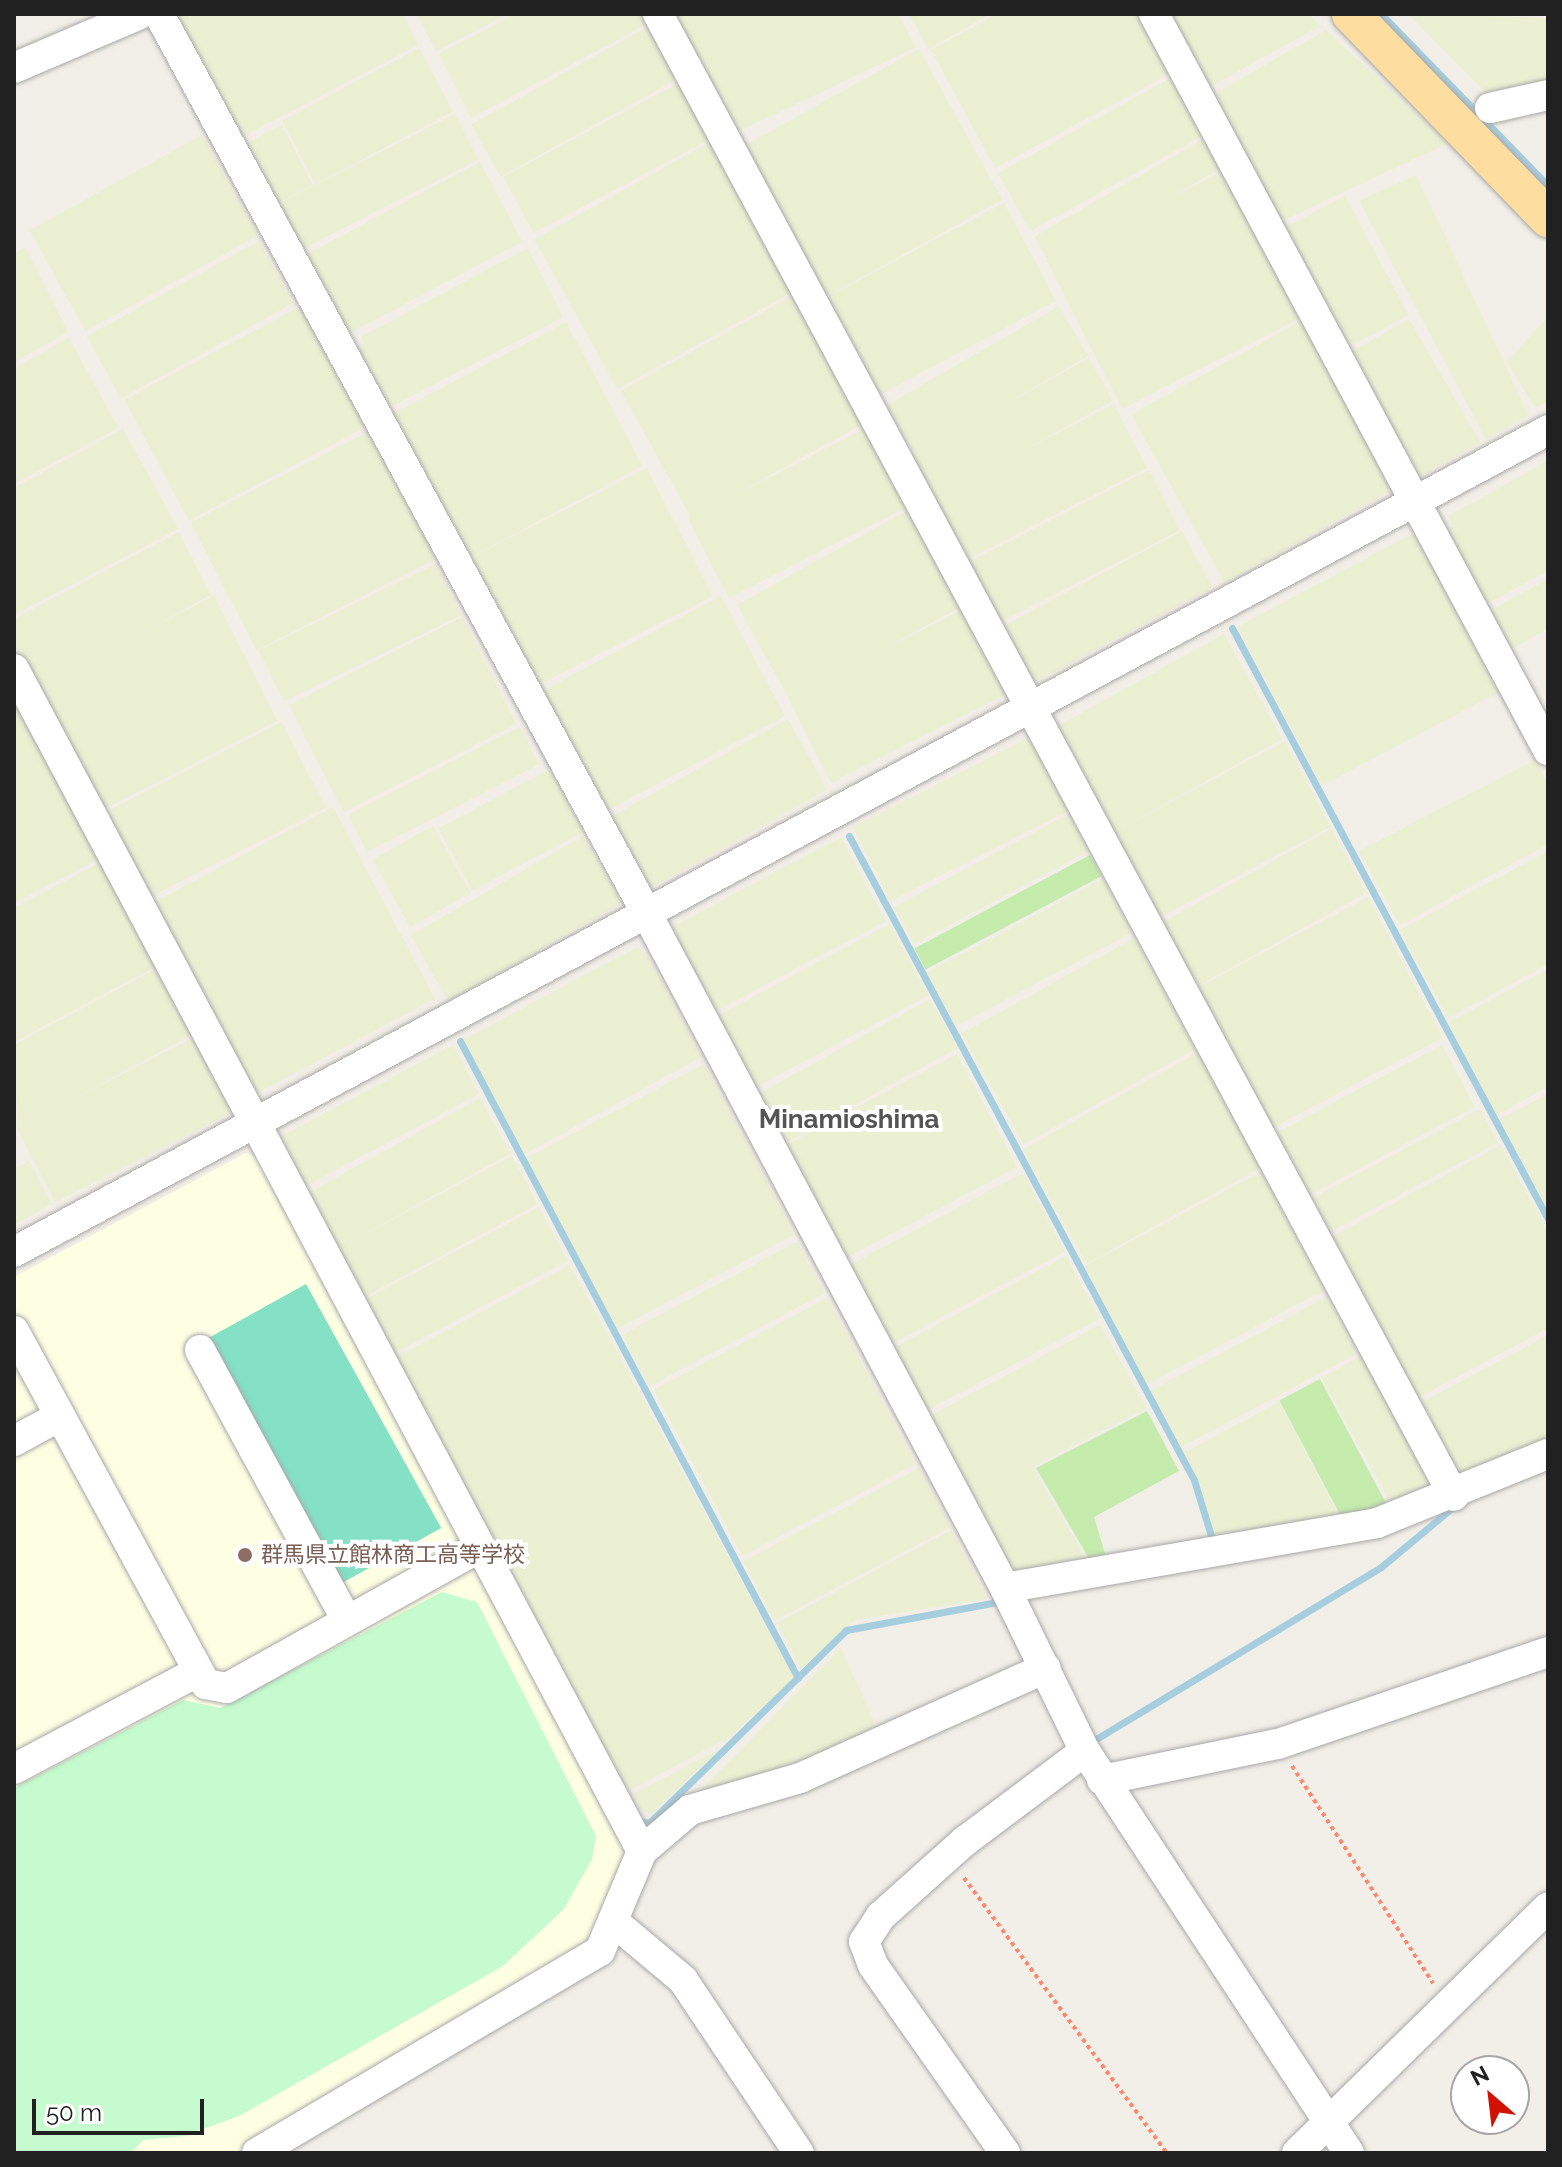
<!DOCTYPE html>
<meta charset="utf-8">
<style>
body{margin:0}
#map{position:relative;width:1562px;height:2167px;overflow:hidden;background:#f1efe7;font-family:Raleway,"Noto Sans JP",sans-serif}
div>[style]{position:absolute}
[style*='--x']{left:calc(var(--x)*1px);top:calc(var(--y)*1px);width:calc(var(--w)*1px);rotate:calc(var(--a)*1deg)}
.education>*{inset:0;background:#fdffe3}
.farmland>*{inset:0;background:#ebf0d3;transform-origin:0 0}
.grass>*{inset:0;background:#c6ecad;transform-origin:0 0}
.park>*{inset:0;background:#c5fbce}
.pitch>*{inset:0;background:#84e1c5;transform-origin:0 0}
.stream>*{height:7px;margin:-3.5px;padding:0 3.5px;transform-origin:3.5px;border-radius:3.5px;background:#a7cedf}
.path>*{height:4px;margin-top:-2px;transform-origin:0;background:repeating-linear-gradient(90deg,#fd886d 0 4px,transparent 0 8px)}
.roads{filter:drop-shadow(0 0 2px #a8a8a8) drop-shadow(0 0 2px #a8a8a8)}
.minor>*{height:30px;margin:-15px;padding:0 15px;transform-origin:15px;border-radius:15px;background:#fff}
.major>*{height:38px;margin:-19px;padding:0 19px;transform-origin:19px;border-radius:19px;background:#fedda0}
.dots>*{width:22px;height:22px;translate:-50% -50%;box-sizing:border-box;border:4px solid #fff;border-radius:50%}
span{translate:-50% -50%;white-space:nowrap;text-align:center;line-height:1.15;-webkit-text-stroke:8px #fff;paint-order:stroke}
.education-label{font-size:22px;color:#785e54}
.left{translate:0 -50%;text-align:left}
.quarter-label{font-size:26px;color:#545454;font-weight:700}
.frame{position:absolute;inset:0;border:16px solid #212121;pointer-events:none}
.north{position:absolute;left:1450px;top:2055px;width:80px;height:80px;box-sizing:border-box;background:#fff;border:2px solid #a6a6a6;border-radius:50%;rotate:332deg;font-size:22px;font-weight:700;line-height:32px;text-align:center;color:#212121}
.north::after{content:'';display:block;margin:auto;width:28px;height:36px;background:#d21200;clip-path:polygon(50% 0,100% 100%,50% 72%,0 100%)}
.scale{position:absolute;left:32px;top:2099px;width:172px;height:36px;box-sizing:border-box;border:4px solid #212121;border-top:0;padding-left:10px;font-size:24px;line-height:28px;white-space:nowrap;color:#212121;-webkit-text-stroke:6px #fff;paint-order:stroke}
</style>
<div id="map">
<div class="education">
<div style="clip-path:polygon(246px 1153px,258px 1157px,630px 1852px,586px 1944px,524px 1988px,238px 2153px,14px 2153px,14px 1277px)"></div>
</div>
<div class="farmland">
<div style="clip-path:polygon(182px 14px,403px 14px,418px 45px,238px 139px,176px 16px)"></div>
<div style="clip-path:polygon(417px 14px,508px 14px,436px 51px)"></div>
<div style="clip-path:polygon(515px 14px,642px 14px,647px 24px,471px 118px,439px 54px)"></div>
<div style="clip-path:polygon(669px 14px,898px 14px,916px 47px,733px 134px)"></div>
<div style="clip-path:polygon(909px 14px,991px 14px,928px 49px)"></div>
<div style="clip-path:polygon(997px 14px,1142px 14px,1175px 71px,995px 168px,931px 50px)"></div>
<div style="clip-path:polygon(1168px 14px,1309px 14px,1320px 26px,1209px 87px)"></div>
<div style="clip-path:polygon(1408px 14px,1548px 18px,1548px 84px,1489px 96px)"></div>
<div style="left:649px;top:26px;width:60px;height:203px;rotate:61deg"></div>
<div style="clip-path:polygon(1326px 30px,1448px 143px,1280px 222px,1211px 96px)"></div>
<div style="left:419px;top:48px;width:72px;height:155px;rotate:62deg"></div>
<div style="left:919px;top:49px;width:172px;height:204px;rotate:61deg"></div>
<div style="left:1174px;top:76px;width:66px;height:201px;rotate:61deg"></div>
<div style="left:679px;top:83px;width:64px;height:199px;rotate:62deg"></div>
<div style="left:455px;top:114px;width:51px;height:201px;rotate:63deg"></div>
<div style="left:282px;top:125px;width:68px;height:44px;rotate:63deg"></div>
<div style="left:202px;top:135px;width:115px;height:197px;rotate:61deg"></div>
<div style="left:1207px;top:137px;width:34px;height:199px;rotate:60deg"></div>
<div style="left:712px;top:141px;width:171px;height:203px;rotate:61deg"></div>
<div style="left:480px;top:162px;width:90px;height:199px;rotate:62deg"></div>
<div style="left:1225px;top:170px;width:166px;height:200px;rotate:63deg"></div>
<div style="clip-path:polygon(1416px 175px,1529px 416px,1486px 439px,1359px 201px)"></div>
<div style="left:1345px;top:196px;width:135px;height:70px;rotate:62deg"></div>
<div style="left:1004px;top:203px;width:111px;height:203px;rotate:62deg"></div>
<div style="left:259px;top:241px;width:71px;height:197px;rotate:61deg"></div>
<div style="clip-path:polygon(25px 247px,68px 332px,14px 362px,14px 254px)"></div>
<div style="clip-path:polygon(528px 248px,563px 317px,387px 409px,355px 350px,364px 345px,361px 337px)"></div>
<div style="left:796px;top:294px;width:146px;height:200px;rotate:61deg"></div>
<div style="left:303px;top:305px;width:137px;height:202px;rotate:62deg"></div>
<div style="left:1059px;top:306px;width:58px;height:199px;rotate:60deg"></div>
<div style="clip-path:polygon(1548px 316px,1548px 401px,1535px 408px,1507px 362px)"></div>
<div style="left:1409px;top:319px;width:142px;height:70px;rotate:60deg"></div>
<div style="left:1302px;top:320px;width:192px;height:195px;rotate:61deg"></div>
<div style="left:566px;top:322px;width:163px;height:200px;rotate:62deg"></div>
<div style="clip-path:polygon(69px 338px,118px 428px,14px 484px,14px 368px)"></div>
<div style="left:1089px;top:358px;width:49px;height:204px;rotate:61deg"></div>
<div style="left:1114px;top:404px;width:72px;height:203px;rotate:63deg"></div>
<div style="left:870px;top:426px;width:89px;height:204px;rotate:63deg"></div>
<div style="clip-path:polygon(123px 429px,178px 529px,14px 615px,14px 488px)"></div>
<div style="left:370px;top:431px;width:144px;height:201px;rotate:63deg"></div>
<div style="clip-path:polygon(1548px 461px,1548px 571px,1479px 608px,1441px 533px,1454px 526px,1448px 516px)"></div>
<div style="left:647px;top:468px;width:144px;height:203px;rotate:63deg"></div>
<div style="left:1149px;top:470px;width:68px;height:203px;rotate:63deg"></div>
<div style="left:912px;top:508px;width:110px;height:200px;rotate:61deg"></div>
<div style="left:1182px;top:531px;width:64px;height:204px;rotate:62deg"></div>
<div style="clip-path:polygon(179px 532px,211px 595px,38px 690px,14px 644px,14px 619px)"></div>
<div style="left:1414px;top:533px;width:180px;height:200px;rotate:62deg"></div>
<div style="left:436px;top:564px;width:57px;height:197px;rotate:64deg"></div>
<div style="clip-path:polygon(1548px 579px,1548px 629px,1504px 653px,1484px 614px)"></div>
<div style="left:214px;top:596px;width:140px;height:199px;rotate:63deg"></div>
<div style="left:721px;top:596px;width:136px;height:204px;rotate:62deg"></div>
<div style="left:967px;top:607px;width:95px;height:201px;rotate:63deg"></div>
<div style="left:462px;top:617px;width:120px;height:194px;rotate:63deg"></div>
<div style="left:1224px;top:634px;width:120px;height:195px;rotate:61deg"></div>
<div style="clip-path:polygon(14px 698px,102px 857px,14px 903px)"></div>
<div style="left:788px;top:719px;width:81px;height:207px;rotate:61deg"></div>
<div style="left:282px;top:722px;width:96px;height:201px;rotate:63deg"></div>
<div style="left:520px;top:727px;width:42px;height:193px;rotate:63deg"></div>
<div style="left:1030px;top:737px;width:83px;height:199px;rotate:63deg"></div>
<div style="left:1285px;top:741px;width:97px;height:199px;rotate:62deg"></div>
<div style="clip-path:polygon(1535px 760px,1548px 784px,1548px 844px,1400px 925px,1359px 851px)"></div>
<div style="left:550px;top:769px;width:71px;height:126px;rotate:62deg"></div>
<div style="left:333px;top:807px;width:217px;height:206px;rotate:62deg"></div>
<div style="left:1069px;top:814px;width:42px;height:198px;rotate:62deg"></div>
<div style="left:433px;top:826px;width:77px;height:69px;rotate:61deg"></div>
<div style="left:1331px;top:829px;width:73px;height:200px;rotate:61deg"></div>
<div style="left:583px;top:836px;width:77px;height:199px;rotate:60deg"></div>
<div style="left:841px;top:837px;width:95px;height:198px;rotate:62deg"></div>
<div style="clip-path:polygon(1548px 851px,1548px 964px,1448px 1018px,1400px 930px)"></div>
<div style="clip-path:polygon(103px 861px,161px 964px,14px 1042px,14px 908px)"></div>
<div style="left:1103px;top:879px;width:61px;height:199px;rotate:62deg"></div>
<div style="left:1368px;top:897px;width:159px;height:198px;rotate:62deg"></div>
<div style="left:890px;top:924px;width:81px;height:200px;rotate:62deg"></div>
<div style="left:1134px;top:938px;width:127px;height:197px;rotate:61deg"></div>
<div style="clip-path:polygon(637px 947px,647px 955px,701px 1057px,525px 1154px,463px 1040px)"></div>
<div style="clip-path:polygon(161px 966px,197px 1032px,18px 1129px,14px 1045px)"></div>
<div style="clip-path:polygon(1548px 969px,1548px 1087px,1497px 1115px,1448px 1023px)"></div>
<div style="left:930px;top:999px;width:56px;height:198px;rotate:61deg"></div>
<div style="left:197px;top:1036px;width:84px;height:202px;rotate:63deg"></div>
<div style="clip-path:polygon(453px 1045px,479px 1094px,302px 1188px,284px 1157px,282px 1136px)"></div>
<div style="left:1442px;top:1045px;width:70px;height:193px;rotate:62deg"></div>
<div style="left:1197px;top:1053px;width:131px;height:199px;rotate:61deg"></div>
<div style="left:957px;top:1054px;width:128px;height:196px;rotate:62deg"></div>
<div style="left:704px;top:1064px;width:193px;height:201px;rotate:62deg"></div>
<div style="clip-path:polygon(1548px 1094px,1548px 1210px,1500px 1119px)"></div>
<div style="left:480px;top:1098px;width:63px;height:201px;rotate:61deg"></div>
<div style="left:1480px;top:1109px;width:38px;height:194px;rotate:62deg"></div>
<div style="clip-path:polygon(1501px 1145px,1548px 1233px,1548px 1328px,1412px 1401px,1328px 1239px)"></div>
<div style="left:512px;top:1156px;width:55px;height:201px;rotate:62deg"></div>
<div style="clip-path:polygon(29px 1161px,52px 1204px,14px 1225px,14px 1169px)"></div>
<div style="left:1261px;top:1172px;width:134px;height:200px;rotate:62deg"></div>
<div style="left:1023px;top:1173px;width:89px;height:200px;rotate:62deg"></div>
<div style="left:539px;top:1207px;width:61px;height:201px;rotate:62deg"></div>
<div style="left:797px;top:1242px;width:58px;height:198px;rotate:62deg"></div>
<div style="left:1066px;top:1256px;width:71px;height:199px;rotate:62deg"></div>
<div style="clip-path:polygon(570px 1265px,794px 1678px,731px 1736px,628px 1791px,393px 1359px)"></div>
<div style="left:1327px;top:1297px;width:64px;height:199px;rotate:62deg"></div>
<div style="left:827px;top:1298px;width:188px;height:196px;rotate:62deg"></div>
<div style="clip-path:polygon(1100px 1325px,1147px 1408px,1032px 1467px,1087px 1561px,1019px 1572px,1004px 1557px,928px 1417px)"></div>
<div style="clip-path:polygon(1548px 1335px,1548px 1445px,1460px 1482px,1417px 1405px)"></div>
<div style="left:1361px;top:1356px;width:153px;height:45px;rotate:61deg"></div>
<div style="clip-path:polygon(1279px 1402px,1342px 1522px,1217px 1542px,1200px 1483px,1184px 1453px)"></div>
<div style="left:919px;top:1468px;width:67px;height:199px;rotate:62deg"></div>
<div style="clip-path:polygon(951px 1530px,987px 1599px,855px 1620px,801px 1669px,777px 1623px)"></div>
<div style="clip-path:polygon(841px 1648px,879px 1733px,796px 1768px,697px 1794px)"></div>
<div style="clip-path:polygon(720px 1749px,651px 1814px,641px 1809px,633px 1794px)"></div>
</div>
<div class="grass">
<div style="left:1090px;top:855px;width:24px;height:199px;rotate:62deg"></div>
<div style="left:1320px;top:1379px;width:148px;height:46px;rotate:62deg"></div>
<div style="clip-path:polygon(1147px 1411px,1179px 1471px,1094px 1517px,1107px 1560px,1091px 1562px,1036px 1468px)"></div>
</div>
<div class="park">
<div style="clip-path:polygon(442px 1592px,477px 1602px,596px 1836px,592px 1859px,564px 1909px,503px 1966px,239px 2116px,184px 2136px,143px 2140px,131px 2153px,14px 2153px,14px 1788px,183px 1700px,220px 1708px)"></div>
</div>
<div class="pitch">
<div style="left:306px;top:1284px;width:279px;height:114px;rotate:61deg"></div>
</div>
<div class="stream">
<div style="--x:1381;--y:14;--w:240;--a:45.8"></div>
<div style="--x:1232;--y:628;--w:670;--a:61.87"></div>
<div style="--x:849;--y:836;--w:731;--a:61.82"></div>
<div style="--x:1194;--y:1480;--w:65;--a:73"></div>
<div style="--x:460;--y:1041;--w:721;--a:62.05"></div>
<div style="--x:1096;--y:1739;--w:333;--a:-31.1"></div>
<div style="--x:1381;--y:1567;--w:94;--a:-39.8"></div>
<div style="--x:636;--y:1820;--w:13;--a:13"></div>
<div style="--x:649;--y:1823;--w:276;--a:-44.4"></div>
<div style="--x:846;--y:1630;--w:154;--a:-10.5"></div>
<div style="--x:997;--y:1602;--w:5;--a:-112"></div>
</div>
<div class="path">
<div style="--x:1292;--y:1766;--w:259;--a:57"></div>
<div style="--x:964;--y:1878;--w:342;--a:53.6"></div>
</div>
<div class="roads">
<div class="minor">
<div style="--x:159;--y:14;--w:1009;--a:61.53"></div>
<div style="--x:640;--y:901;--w:778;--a:62.02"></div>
<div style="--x:1005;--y:1588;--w:182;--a:63.9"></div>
<div style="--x:1085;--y:1751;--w:481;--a:56.7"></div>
<div style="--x:658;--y:14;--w:1682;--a:61.76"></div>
<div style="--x:1154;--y:14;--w:835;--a:61.84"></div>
<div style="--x:14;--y:68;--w:137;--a:-23.2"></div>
<div style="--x:1490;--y:108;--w:59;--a:-12.6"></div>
<div style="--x:14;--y:669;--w:1338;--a:62.02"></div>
<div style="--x:14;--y:1252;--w:1740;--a:-28.18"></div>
<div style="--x:14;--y:1331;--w:402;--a:61.5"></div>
<div style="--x:206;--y:1684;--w:21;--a:11"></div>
<div style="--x:227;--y:1688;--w:288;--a:-29.1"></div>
<div style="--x:200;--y:1350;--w:308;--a:61.5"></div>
<div style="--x:14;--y:1441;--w:52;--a:-28.5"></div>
<div style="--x:1005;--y:1588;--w:378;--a:-9.9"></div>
<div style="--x:1377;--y:1523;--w:184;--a:-22"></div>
<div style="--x:14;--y:1769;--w:209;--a:-27.9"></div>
<div style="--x:1102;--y:1780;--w:180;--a:-11.6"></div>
<div style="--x:1278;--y:1744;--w:285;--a:-18.8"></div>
<div style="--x:614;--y:1922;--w:90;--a:40"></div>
<div style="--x:683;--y:1980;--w:208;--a:56.2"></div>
<div style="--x:257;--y:2153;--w:398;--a:-30.5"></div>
<div style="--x:600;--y:1951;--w:108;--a:-67.2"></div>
<div style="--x:642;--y:1851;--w:63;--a:-40.5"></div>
<div style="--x:690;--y:1810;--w:115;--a:-16.2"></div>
<div style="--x:800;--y:1778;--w:269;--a:-24.1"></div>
<div style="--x:1005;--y:2153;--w:230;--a:-125.1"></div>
<div style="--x:873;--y:1965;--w:25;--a:-111"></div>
<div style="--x:864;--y:1942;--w:31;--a:-57"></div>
<div style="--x:881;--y:1916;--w:113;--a:-41.8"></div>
<div style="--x:965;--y:1841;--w:150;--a:-36.9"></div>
<div style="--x:1297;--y:2153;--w:351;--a:-44.4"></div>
</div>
<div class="major">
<div style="--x:1351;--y:14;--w:284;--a:46"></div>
</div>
</div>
<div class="dots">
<div style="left:245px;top:1555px;background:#8d6e63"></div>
</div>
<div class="education-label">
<span class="left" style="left:261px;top:1555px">群馬県立館林商工高等学校</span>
</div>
<div class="quarter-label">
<span style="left:849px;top:1120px">Minamioshima</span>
</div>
<div class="frame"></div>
<div class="north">N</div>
<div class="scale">50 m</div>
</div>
